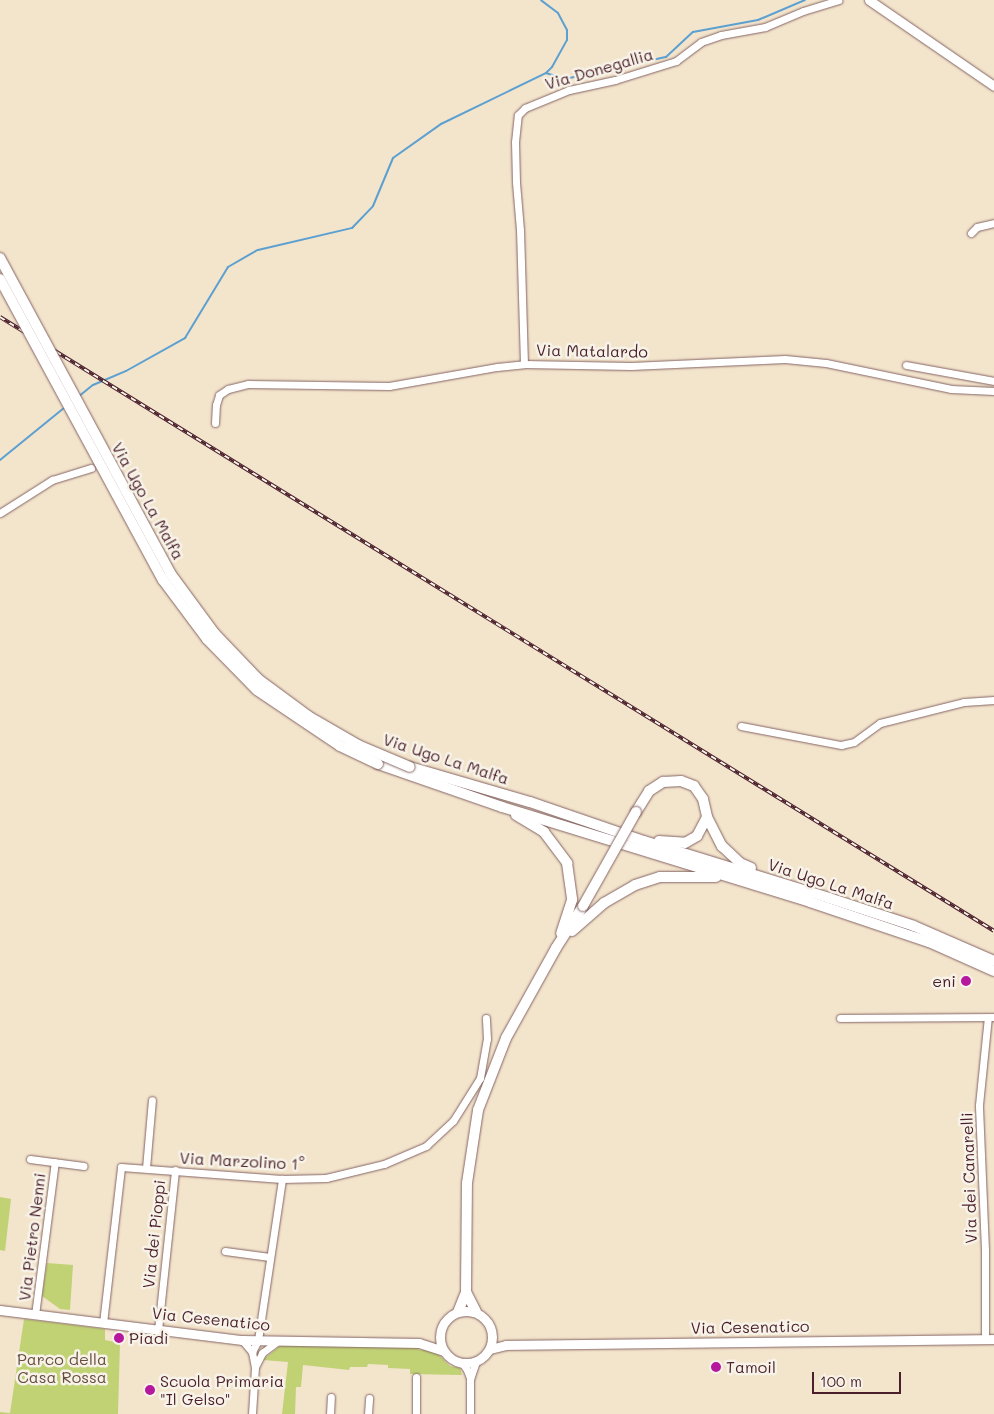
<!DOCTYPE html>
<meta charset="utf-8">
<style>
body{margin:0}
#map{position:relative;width:994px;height:1414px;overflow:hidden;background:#f3e4cc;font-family:Mali,sans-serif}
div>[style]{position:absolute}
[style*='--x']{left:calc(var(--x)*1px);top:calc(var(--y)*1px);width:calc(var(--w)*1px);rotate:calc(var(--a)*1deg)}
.green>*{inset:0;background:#c1d275}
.stream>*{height:2px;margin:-1px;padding:0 1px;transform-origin:1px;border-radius:1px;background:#5ca0d1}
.roads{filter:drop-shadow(0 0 1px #856463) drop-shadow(0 0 1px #856463)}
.minor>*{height:7px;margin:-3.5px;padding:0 3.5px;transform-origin:3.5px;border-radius:3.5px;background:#fff}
.major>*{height:9px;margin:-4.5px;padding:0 4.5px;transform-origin:4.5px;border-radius:4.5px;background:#fff}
.major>.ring{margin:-4.5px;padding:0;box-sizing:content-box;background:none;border:9px solid #fff;border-radius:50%}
.highway>*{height:10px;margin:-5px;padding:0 5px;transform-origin:5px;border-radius:5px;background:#fff}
.rail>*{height:4px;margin-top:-2px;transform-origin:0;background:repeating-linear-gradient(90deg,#f7f3e8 0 5.5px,#4a1f2b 0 11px);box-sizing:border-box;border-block:1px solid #4a1f2b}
.bridges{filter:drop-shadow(0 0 1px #856463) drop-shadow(0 0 1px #856463)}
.highway-bridge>*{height:10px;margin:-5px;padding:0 5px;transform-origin:5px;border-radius:5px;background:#fff}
.dots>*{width:14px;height:14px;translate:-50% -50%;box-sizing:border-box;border:2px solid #f7f3e8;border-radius:50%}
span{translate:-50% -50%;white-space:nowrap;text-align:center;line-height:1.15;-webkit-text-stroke:5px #f7f3e8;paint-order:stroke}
.street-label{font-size:16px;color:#4a1f2b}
.poi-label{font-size:16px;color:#4a1f2b}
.right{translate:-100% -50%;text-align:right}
.left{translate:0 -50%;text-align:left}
.park-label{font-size:16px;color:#684c3e}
.scale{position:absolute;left:812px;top:1372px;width:89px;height:22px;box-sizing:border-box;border:2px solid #4a1f2b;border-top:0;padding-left:6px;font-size:15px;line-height:18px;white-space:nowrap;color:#4a1f2b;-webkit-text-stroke:4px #f7f3e8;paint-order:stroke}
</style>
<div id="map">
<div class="green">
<div style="clip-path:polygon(0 1197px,11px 1199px,5px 1251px,0 1250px)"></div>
<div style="clip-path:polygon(47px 1263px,73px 1265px,70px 1310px,60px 1309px,42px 1296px)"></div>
<div style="clip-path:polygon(24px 1319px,105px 1329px,105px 1340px,120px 1343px,118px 1414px,0 1414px,0 1412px,10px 1413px)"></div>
<div style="clip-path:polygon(289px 1343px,417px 1346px,419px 1350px,430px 1350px,438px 1354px,450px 1366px,460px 1368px,462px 1375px,410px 1374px,410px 1369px,388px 1368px,388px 1365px,368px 1364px,367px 1367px,350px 1367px,349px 1370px,303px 1365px,301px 1387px,296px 1387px,295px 1414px,282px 1414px,288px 1362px,263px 1360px,280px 1346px)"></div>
</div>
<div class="stream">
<div style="--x:546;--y:73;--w:20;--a:18"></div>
<div style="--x:565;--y:79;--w:103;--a:-12.3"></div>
<div style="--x:666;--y:57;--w:37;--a:-43"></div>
<div style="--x:693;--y:32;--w:66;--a:-10.5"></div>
<div style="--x:758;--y:20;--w:51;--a:-23.1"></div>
<div style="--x:78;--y:397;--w:19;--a:-39"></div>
<div style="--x:93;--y:385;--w:36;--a:-23"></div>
<div style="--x:126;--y:371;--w:68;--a:-29.2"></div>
<div style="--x:185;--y:338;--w:83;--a:-58.8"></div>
<div style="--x:228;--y:267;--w:34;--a:-30"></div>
<div style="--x:258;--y:250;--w:97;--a:-13.2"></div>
<div style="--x:352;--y:228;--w:30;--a:-46"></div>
<div style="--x:373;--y:206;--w:52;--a:-67.4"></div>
<div style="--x:393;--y:158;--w:59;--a:-35.3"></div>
<div style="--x:441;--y:124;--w:117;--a:-25.9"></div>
<div style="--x:546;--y:73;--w:8;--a:-45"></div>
<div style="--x:552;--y:67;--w:31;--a:-61"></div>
<div style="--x:567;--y:40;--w:10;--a:-90"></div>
<div style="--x:567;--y:30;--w:19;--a:-118"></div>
<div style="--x:558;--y:13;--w:21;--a:-143"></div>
<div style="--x:0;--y:460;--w:82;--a:-39.1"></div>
</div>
<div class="roads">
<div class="minor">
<div style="--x:971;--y:233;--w:8;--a:-45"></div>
<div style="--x:977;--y:227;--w:17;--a:-13"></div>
<div style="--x:524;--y:364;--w:134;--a:-91.7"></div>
<div style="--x:520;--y:230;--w:48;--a:-94.8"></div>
<div style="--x:516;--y:182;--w:40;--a:-91.4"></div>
<div style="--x:515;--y:142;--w:27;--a:-84"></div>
<div style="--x:518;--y:115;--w:10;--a:-45"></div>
<div style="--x:525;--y:108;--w:48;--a:-22.2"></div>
<div style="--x:569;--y:90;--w:47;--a:-12.3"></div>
<div style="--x:615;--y:80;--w:64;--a:-17.3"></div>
<div style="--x:676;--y:61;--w:31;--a:-37"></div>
<div style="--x:701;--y:42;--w:21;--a:-19"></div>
<div style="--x:721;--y:35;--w:45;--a:-10.3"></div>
<div style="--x:765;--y:27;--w:41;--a:-22.8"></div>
<div style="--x:803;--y:11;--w:37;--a:-17"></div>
<div style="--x:906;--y:365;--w:89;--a:10.3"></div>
<div style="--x:215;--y:423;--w:18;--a:-87"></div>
<div style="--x:216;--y:405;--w:10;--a:-73"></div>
<div style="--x:219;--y:395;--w:11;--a:-34"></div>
<div style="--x:228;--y:389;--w:21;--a:-14"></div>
<div style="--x:248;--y:384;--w:141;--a:0.8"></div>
<div style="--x:389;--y:386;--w:110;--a:-10"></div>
<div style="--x:497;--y:367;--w:27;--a:-6"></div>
<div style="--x:524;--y:364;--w:107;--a:1.1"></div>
<div style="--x:631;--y:366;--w:154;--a:-2.6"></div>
<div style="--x:785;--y:359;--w:41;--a:5.6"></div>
<div style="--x:826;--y:363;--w:128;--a:11.7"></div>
<div style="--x:951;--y:389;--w:43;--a:2.7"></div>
<div style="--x:0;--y:513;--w:62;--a:-32.4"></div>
<div style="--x:52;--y:480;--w:41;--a:-17.1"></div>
<div style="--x:741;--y:726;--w:102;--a:10.8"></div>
<div style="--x:841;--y:745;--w:13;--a:-13"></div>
<div style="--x:854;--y:742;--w:32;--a:-36"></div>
<div style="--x:880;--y:723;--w:87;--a:-14"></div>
<div style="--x:964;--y:702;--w:30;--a:-4"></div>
<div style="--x:840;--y:1018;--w:154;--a:-0.4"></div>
<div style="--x:30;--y:1159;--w:54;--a:7.4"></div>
<div style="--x:146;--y:1168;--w:68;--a:-85"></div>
<div style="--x:225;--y:1251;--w:45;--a:7.6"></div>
<div style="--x:35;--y:1315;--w:154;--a:-82.6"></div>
<div style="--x:103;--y:1323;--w:157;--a:-83.4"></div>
<div style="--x:121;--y:1167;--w:161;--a:4.3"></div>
<div style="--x:282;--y:1179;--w:44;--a:-1.3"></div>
<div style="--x:326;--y:1178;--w:60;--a:-13.6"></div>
<div style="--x:384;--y:1164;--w:46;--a:-23.2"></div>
<div style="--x:426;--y:1146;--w:37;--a:-43"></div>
<div style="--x:453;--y:1121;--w:51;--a:-57.9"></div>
<div style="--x:480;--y:1078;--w:40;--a:-80"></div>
<div style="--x:487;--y:1039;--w:21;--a:-93"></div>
<div style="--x:158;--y:1330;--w:161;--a:-83.9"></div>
<div style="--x:242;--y:1340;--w:16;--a:50"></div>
<div style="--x:252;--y:1352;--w:15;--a:79"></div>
<div style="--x:255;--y:1367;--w:47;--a:93.7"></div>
<div style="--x:985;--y:1340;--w:90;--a:-90"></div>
<div style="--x:985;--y:1250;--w:145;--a:-92.4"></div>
<div style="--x:979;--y:1105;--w:88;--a:-84.2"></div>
<div style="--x:252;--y:1352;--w:13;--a:-63"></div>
<div style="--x:258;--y:1340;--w:163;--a:-81.5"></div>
<div style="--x:462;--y:1363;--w:9;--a:54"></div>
<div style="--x:467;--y:1370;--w:9;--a:69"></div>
<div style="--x:255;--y:1367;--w:16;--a:-63"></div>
<div style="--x:262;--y:1353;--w:20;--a:-37"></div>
<div style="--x:330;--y:1414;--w:17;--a:-87"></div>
<div style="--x:368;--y:1414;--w:16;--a:-86"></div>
<div style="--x:416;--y:1414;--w:37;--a:-90"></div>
<div style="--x:470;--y:1414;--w:35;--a:-90"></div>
<div style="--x:470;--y:1379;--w:18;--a:-71"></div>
</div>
<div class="major">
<div style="--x:869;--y:0;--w:152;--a:34.5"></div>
<div style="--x:0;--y:1310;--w:244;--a:7.1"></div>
<div style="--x:242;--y:1340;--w:177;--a:1"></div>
<div style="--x:419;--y:1343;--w:26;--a:18"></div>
<div class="ring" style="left:440px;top:1311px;width:43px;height:43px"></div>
<div style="--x:490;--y:1349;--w:16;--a:-14"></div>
<div style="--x:506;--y:1345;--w:488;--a:-0.7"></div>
</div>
<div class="highway">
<div style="--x:378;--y:764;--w:131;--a:19.1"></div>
<div style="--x:502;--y:807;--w:322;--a:17.1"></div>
<div style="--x:810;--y:902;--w:126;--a:18.6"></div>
<div style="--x:929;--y:942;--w:71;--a:24"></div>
<div style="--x:410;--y:767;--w:125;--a:16.3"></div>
<div style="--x:530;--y:802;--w:120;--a:18.9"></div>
<div style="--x:644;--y:841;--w:194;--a:17.1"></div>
<div style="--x:829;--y:898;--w:89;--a:18.2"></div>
<div style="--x:914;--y:926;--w:87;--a:23.6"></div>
<div style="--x:636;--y:812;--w:25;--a:-58"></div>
<div style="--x:649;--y:791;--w:17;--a:-33"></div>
<div style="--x:663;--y:782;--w:18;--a:-3"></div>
<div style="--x:681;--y:781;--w:14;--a:21"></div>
<div style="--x:694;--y:786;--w:16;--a:55"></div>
<div style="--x:703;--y:799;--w:18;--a:77"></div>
<div style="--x:707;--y:817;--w:33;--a:63"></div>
<div style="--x:722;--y:846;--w:25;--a:43"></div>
<div style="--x:740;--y:863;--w:12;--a:24"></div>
<div style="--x:516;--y:815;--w:33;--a:31"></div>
<div style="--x:544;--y:832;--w:39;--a:53"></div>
<div style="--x:567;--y:863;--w:37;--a:82"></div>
<div style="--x:572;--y:900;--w:35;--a:108"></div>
<div style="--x:659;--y:841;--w:26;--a:4"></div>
<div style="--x:685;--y:843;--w:14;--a:-30"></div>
<div style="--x:697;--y:836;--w:21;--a:-62"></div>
<div style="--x:572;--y:931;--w:43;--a:-41.2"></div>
<div style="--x:604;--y:903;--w:36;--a:-30"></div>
<div style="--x:635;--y:885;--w:26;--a:-18"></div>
<div style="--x:660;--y:877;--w:56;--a:0"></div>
<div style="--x:466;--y:1292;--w:22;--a:63"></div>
<div style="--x:458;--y:1312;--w:22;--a:-68"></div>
<div style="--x:466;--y:1292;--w:109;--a:-89.5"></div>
<div style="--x:467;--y:1183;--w:74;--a:-81.4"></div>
<div style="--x:478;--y:1110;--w:77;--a:-68.7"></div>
<div style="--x:506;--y:1038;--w:103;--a:-60.9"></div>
<div style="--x:556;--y:948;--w:50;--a:-57.3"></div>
</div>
</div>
<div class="rail">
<div style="--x:0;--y:317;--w:1168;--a:31.7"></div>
</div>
<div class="bridges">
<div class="highway-bridge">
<div style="--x:0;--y:258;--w:358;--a:61.6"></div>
<div style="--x:170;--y:573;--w:76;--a:53.6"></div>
<div style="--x:215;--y:634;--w:62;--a:46.3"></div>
<div style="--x:258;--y:679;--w:62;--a:36.5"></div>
<div style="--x:308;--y:716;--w:58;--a:30.1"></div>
<div style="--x:358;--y:745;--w:56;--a:22.9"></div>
<div style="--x:0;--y:279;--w:342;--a:61.6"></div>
<div style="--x:163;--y:580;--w:74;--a:53.3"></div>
<div style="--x:207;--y:639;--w:71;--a:45.6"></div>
<div style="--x:257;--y:690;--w:100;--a:34"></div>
<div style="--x:340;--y:746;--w:42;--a:25.3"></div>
<div style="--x:583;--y:906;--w:108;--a:-60.6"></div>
</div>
</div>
<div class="dots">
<div style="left:966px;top:981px;background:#b5179e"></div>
<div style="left:119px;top:1338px;background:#b5179e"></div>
<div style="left:716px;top:1367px;background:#b5179e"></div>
<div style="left:150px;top:1390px;background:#b5179e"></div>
</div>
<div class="street-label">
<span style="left:599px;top:69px;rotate:-16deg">Via Donegallia</span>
<span style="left:592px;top:351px;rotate:1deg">Via Matalardo</span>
<span style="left:148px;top:501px;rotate:61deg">Via Ugo La Malfa</span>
<span style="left:446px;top:759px;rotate:18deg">Via Ugo La Malfa</span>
<span style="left:831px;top:884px;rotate:18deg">Via Ugo La Malfa</span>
<span style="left:242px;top:1161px;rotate:3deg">Via Marzolino 1°</span>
<span style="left:969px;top:1178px;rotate:-92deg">Via dei Canarelli</span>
<span style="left:154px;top:1234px;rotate:-84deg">Via dei Pioppi</span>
<span style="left:32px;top:1237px;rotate:-83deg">Via Pietro Nenni</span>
<span style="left:211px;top:1319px;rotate:6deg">Via Cesenatico</span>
<span style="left:750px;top:1327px;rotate:-1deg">Via Cesenatico</span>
</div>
<div class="poi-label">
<span class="right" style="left:956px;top:981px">eni</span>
<span class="left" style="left:129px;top:1338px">Piadì</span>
<span class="left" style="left:726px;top:1367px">Tamoil</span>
<span class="left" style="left:160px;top:1390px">Scuola Primaria<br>"Il Gelso"</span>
</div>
<div class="park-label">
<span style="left:62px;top:1368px">Parco della<br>Casa Rossa</span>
</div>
<div class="scale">100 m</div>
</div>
